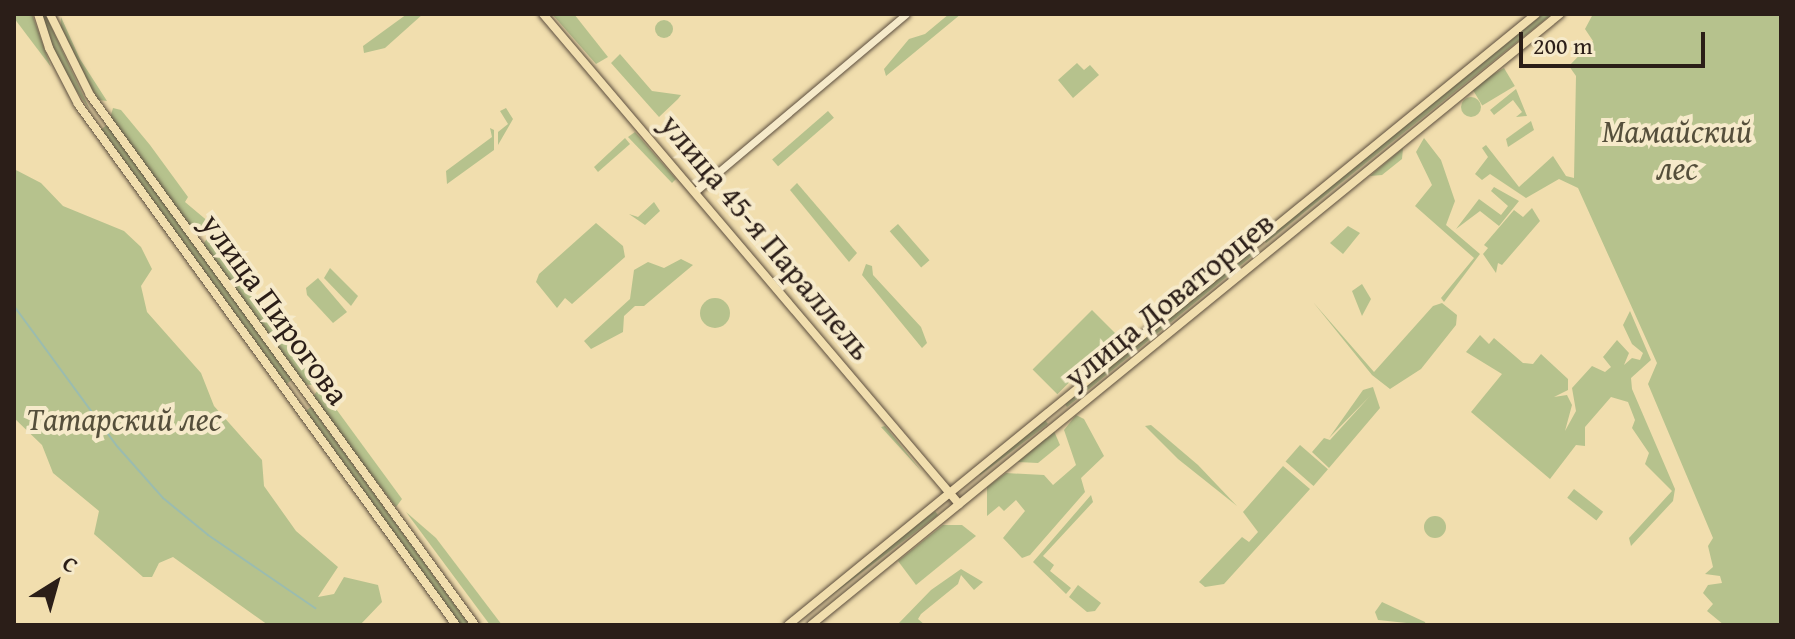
<!DOCTYPE html>
<meta charset="utf-8">
<style>
body{margin:0}
#map{position:relative;width:1795px;height:639px;overflow:hidden;background:#f1deae;font-family:"Gentium Book Plus",serif}
div>[style]{position:absolute}
[style*='--x']{left:calc(var(--x)*1px);top:calc(var(--y)*1px);width:calc(var(--w)*1px);rotate:calc(var(--a)*1deg)}
.green>*{inset:0;background:#b6c28d;transform-origin:0 0}
.round{border-radius:50%}
.stream>*{height:2px;margin:-1px;padding:0 1px;transform-origin:1px;border-radius:1px;background:#9bbcaf}
.roads{filter:drop-shadow(0 0 2px #5c4e3e) drop-shadow(0 0 2px #5c4e3e)}
.minor>*{height:7px;margin:-3.5px;padding:0 3.5px;transform-origin:3.5px;border-radius:3.5px;background:#f6eaca}
.major>*{height:8px;margin:-4px;padding:0 4px;transform-origin:4px;border-radius:4px;background:#f1deae}
span{translate:-50% -50%;white-space:nowrap;text-align:center;line-height:1.15;-webkit-text-stroke:8px #f6eaca;paint-order:stroke}
.park-label{font-size:32px;color:#554f3b;font-style:italic}
.street-label{font-size:32px;color:#2b1e18}
.frame{position:absolute;inset:0;border:16px solid #2b1e18;pointer-events:none}
.north{position:absolute;left:16px;top:543px;width:80px;height:80px;-webkit-text-stroke:6px #f6eaca;paint-order:stroke;rotate:37deg;font-size:22px;font-weight:700;line-height:32px;text-align:center;color:#2b1e18}
.north::after{content:'';display:block;margin:auto;width:28px;height:36px;background:#2b1e18;clip-path:polygon(50% 0,100% 100%,50% 72%,0 100%)}
.scale{position:absolute;left:1519px;top:32px;width:186px;height:36px;box-sizing:border-box;border:4px solid #2b1e18;border-top:0;padding-left:10px;font-size:24px;line-height:28px;white-space:nowrap;color:#2b1e18;-webkit-text-stroke:6px #f6eaca;paint-order:stroke}
</style>
<div id="map">
<div class="green">
<div style="clip-path:polygon(14px 14px,32px 14px,51px 67px,14px 18px)"></div>
<div style="clip-path:polygon(41px 14px,45px 14px,90px 110px,59px 66px)"></div>
<div style="clip-path:polygon(407px 14px,423px 14px,385px 48px,364px 53px,363px 46px)"></div>
<div style="clip-path:polygon(552px 14px,574px 14px,608px 57px,596px 64px)"></div>
<div style="clip-path:polygon(949px 14px,961px 14px,886px 76px,884px 69px,909px 39px,925px 34px)"></div>
<div style="clip-path:polygon(1543px 14px,1552px 14px,1266px 243px,1264px 240px)"></div>
<div style="clip-path:polygon(1593px 14px,1781px 14px,1781px 625px,1724px 625px,1707px 611px,1713px 604px,1703px 593px,1708px 585px,1722px 583px,1720px 576px,1705px 574px,1713px 567px,1708px 546px,1713px 538px,1648px 384px,1657px 363px,1578px 188px,1559px 179px,1526px 198px,1490px 174px,1482px 180px,1475px 174px,1488px 157px,1482px 148px,1486px 145px,1519px 187px,1553px 156px,1566px 176px,1574px 178px,1576px 76px,1569px 66px,1593px 41px,1585px 29px)"></div>
<div style="clip-path:polygon(61px 17px,80px 59px,107px 101px,99px 100px,74px 63px,60px 35px)"></div>
<div class="round" style="left:655px;top:20px;width:18px;height:18px"></div>
<div style="clip-path:polygon(620px 54px,652px 91px,681px 95px,678px 99px,659px 117px,611px 63px)"></div>
<div style="clip-path:polygon(1077px 63px,1084px 70px,1090px 65px,1099px 75px,1073px 98px,1058px 80px)"></div>
<div style="left:1504px;top:68px;width:21px;height:38px;rotate:59deg"></div>
<div style="clip-path:polygon(1516px 89px,1527px 116px,1516px 117px,1522px 112px,1513px 100px,1494px 115px,1490px 110px)"></div>
<div class="round" style="left:1461px;top:97px;width:20px;height:20px"></div>
<div style="clip-path:polygon(113px 108px,121px 110px,150px 145px,188px 197px,185px 202px,210px 223px,201px 233px,192px 231px,110px 118px)"></div>
<div style="clip-path:polygon(506px 108px,513px 119px,498px 145px,498px 132px,508px 124px,500px 111px)"></div>
<div style="left:828px;top:111px;width:9px;height:74px;rotate:49deg"></div>
<div style="clip-path:polygon(1531px 121px,1534px 130px,1508px 147px,1506px 139px)"></div>
<div style="left:107px;top:125px;width:315px;height:9px;rotate:54deg"></div>
<div style="clip-path:polygon(490px 128px,494px 130px,494px 150px,447px 184px,446px 171px,492px 137px)"></div>
<div style="clip-path:polygon(635px 132px,676px 179px,672px 183px,628px 137px)"></div>
<div style="clip-path:polygon(625px 138px,630px 144px,598px 172px,594px 167px)"></div>
<div style="clip-path:polygon(1424px 138px,1441px 160px,1455px 201px,1446px 225px,1480px 254px,1444px 302px,1441px 298px,1474px 258px,1415px 206px,1432px 185px,1416px 152px)"></div>
<div style="clip-path:polygon(1403px 148px,1402px 159px,1382px 175px,1370px 176px)"></div>
<div style="clip-path:polygon(14px 169px,41px 183px,63px 206px,124px 231px,141px 247px,152px 269px,141px 286px,147px 312px,201px 373px,214px 406px,262px 460px,264px 486px,296px 531px,338px 567px,318px 597px,334px 594px,344px 577px,378px 585px,382px 602px,360px 625px,268px 625px,173px 557px,159px 563px,152px 577px,143px 577px,94px 534px,99px 511px,53px 473px,42px 445px,14px 418px)"></div>
<div style="clip-path:polygon(797px 183px,857px 253px,849px 262px,790px 190px)"></div>
<div style="clip-path:polygon(1494px 187px,1519px 201px,1499px 226px,1480px 211px,1456px 229px,1479px 199px,1501px 215px,1508px 206px,1491px 191px)"></div>
<div style="clip-path:polygon(654px 202px,660px 211px,645px 225px,629px 214px,638px 217px)"></div>
<div style="clip-path:polygon(1532px 208px,1540px 221px,1502px 265px,1498px 263px,1496px 273px,1483px 254px,1488px 248px,1484px 245px,1514px 210px,1523px 217px)"></div>
<div style="clip-path:polygon(596px 223px,623px 246px,625px 257px,572px 304px,565px 298px,557px 308px,536px 282px,539px 274px)"></div>
<div style="left:898px;top:224px;width:48px;height:11px;rotate:49deg"></div>
<div style="clip-path:polygon(1348px 226px,1360px 233px,1343px 254px,1330px 243px)"></div>
<div style="clip-path:polygon(208px 237px,316px 380px,311px 385px,302px 384px,202px 246px)"></div>
<div style="clip-path:polygon(1254px 248px,1257px 252px,1067px 407px,1065px 404px)"></div>
<div style="clip-path:polygon(681px 259px,693px 265px,644px 306px,635px 306px,624px 316px,623px 332px,591px 349px,584px 341px,630px 299px,634px 270px,648px 262px,664px 268px)"></div>
<div style="clip-path:polygon(866px 264px,872px 266px,873px 275px,921px 327px,927px 343px,922px 348px,862px 275px)"></div>
<div style="clip-path:polygon(330px 268px,358px 296px,351px 306px,324px 278px)"></div>
<div style="clip-path:polygon(318px 278px,347px 312px,333px 323px,307px 295px,306px 288px)"></div>
<div style="clip-path:polygon(1362px 284px,1371px 299px,1362px 316px,1352px 291px)"></div>
<div class="round" style="left:700px;top:298px;width:30px;height:30px"></div>
<div style="clip-path:polygon(1313px 302px,1374px 372px,1433px 306px,1442px 303px,1457px 315px,1456px 325px,1421px 369px,1390px 389px,1372px 375px)"></div>
<div style="left:1092px;top:310px;width:35px;height:84px;rotate:45deg"></div>
<div style="clip-path:polygon(1630px 311px,1651px 360px,1631px 378px,1632px 389px,1675px 489px,1673px 501px,1631px 546px,1629px 538px,1672px 491px,1645px 464px,1649px 453px,1632px 428px,1635px 420px,1628px 402px,1611px 397px,1585px 427px,1585px 446px,1576px 445px,1550px 479px,1471px 412px,1502px 374px,1466px 352px,1480px 335px,1489px 344px,1494px 338px,1523px 363px,1533px 364px,1541px 354px,1568px 379px,1568px 390px,1554px 397px,1567px 395px,1572px 405px,1565px 431px,1576px 411px,1572px 388px,1592px 366px,1605px 372px,1611px 367px,1603px 357px,1617px 340px,1629px 353px,1624px 365px,1632px 358px,1640px 360px,1643px 353px,1632px 344px,1623px 325px)"></div>
<div style="clip-path:polygon(320px 387px,402px 499px,396px 507px,312px 398px)"></div>
<div style="clip-path:polygon(1373px 387px,1380px 408px,1329px 468px,1312px 452px,1324px 438px,1330px 440px,1370px 396px,1329px 438px,1363px 390px)"></div>
<div style="left:311px;top:407px;width:269px;height:8px;rotate:54deg"></div>
<div style="clip-path:polygon(1076px 415px,1084px 419px,1104px 456px,1081px 478px,1085px 492px,1030px 555px,1022px 558px,1003px 538px,1025px 511px,1016px 500px,1004px 511px,999px 506px,987px 516px,987px 487px,1006px 473px,1044px 475px,1053px 485px,1076px 465px,1064px 430px)"></div>
<div style="left:1045px;top:420px;width:5px;height:85px;rotate:53deg"></div>
<div style="clip-path:polygon(1151px 425px,1198px 465px,1237px 506px,1178px 459px,1145px 426px)"></div>
<div style="clip-path:polygon(885px 426px,923px 473px,881px 427px)"></div>
<div style="clip-path:polygon(1054px 431px,1060px 445px,1038px 463px,1018px 462px)"></div>
<div style="left:1300px;top:445px;width:37px;height:22px;rotate:41deg"></div>
<div style="clip-path:polygon(1283px 466px,1310px 489px,1224px 584px,1205px 587px,1199px 582px,1242px 537px,1249px 542px,1258px 532px,1243px 512px)"></div>
<div style="left:1574px;top:489px;width:37px;height:11px;rotate:38deg"></div>
<div style="clip-path:polygon(1091px 495px,1093px 502px,1043px 556px,1054px 565px,1050px 571px,1071px 588px,1066px 594px,1033px 562px)"></div>
<div style="left:935px;top:511px;width:5px;height:180px;rotate:53deg"></div>
<div style="clip-path:polygon(406px 512px,436px 538px,502px 625px,490px 625px)"></div>
<div class="round" style="left:1424px;top:516px;width:22px;height:22px"></div>
<div style="clip-path:polygon(943px 525px,962px 525px,976px 536px,916px 585px,898px 561px)"></div>
<div style="clip-path:polygon(961px 569px,983px 582px,974px 590px,961px 575px,958px 584px,921px 614px,918px 619px,925px 625px,897px 625px,931px 590px)"></div>
<div style="clip-path:polygon(1078px 585px,1101px 603px,1095px 611px,1087px 612px,1069px 597px)"></div>
<div style="clip-path:polygon(1382px 602px,1425px 622px,1426px 625px,1378px 620px,1375px 612px)"></div>
</div>
<div class="stream">
<div style="--x:14;--y:306;--w:172;--a:53.7"></div>
<div style="--x:116;--y:445;--w:71;--a:48.4"></div>
<div style="--x:163;--y:498;--w:58;--a:39.4"></div>
<div style="--x:208;--y:535;--w:130;--a:34.3"></div>
</div>
<div class="roads">
<div class="minor">
<div style="--x:697;--y:190;--w:273;--a:-40.1"></div>
</div>
<div class="major">
<div style="--x:38;--y:14;--w:36;--a:72"></div>
<div style="--x:49;--y:48;--w:63;--a:62.6"></div>
<div style="--x:78;--y:104;--w:644;--a:54.04"></div>
<div style="--x:50;--y:14;--w:90;--a:63.7"></div>
<div style="--x:90;--y:95;--w:655;--a:54"></div>
<div style="--x:543;--y:14;--w:643;--a:49.67"></div>
<div style="--x:788;--y:625;--w:966;--a:-39.24"></div>
<div style="--x:811;--y:625;--w:967;--a:-39.21"></div>
</div>
</div>
<div class="park-label">
<span style="left:1677px;top:150px">Мамайский<br>лес</span>
<span style="left:124px;top:419px">Татарский лес</span>
</div>
<div class="street-label">
<span style="left:766px;top:237px;rotate:50deg">улица 45-я Параллель</span>
<span style="left:1169px;top:300px;rotate:-39deg">улица Доваторцев</span>
<span style="left:275px;top:309px;rotate:54deg">улица Пирогова</span>
</div>
<div class="frame"></div>
<div class="north">С</div>
<div class="scale">200 m</div>
</div>
